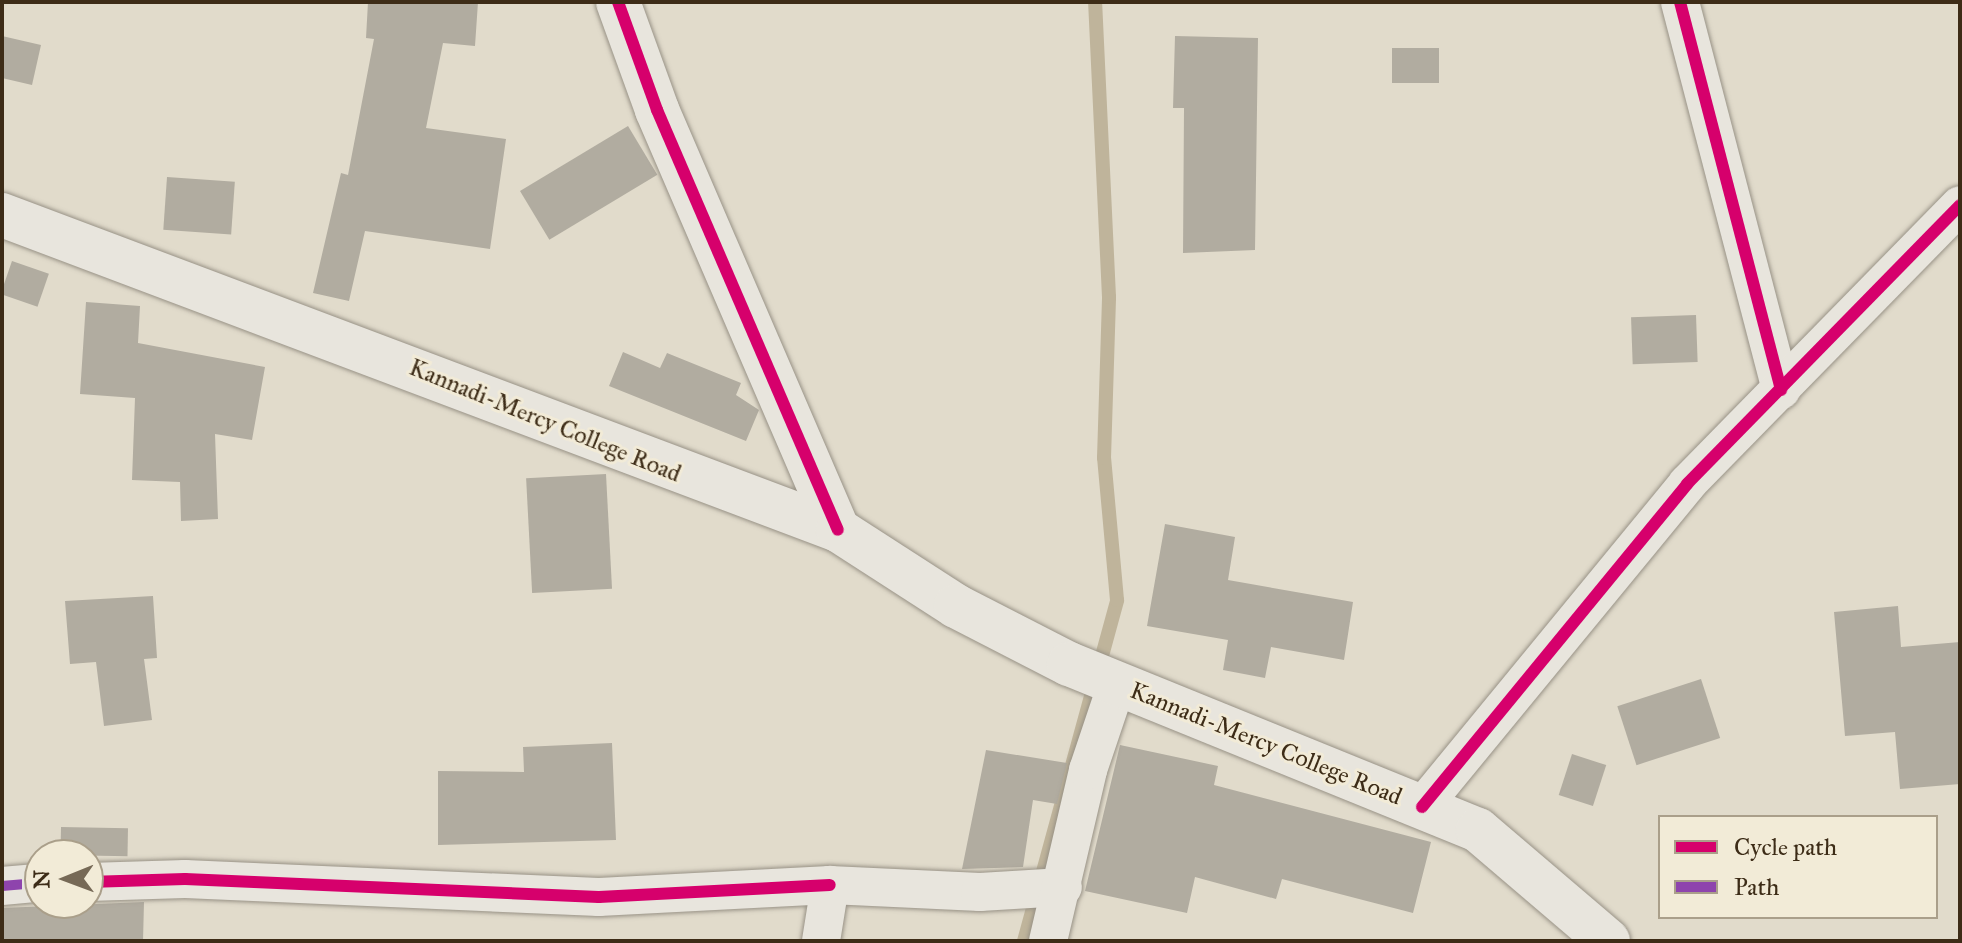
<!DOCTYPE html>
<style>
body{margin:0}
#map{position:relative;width:1962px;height:943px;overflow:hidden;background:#e1dbcb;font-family:"IM FELL Great Primer",serif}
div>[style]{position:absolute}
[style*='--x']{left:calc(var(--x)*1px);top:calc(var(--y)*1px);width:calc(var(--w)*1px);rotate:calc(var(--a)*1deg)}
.stream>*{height:14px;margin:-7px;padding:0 7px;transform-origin:7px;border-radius:7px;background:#bfb49b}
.building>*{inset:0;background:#b1aca0;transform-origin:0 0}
.roads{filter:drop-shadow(0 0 2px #989286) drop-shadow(0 0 2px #989286)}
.minor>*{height:38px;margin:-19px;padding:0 19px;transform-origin:19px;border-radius:19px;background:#e8e5dd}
.tertiary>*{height:44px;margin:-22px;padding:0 22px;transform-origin:22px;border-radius:22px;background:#e8e5dd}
.secondary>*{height:44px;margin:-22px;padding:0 22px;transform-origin:22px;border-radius:22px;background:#e8e5dd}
.quiet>*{height:10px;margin-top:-5px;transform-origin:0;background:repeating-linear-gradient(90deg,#8e44ad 0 20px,transparent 0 30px)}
.cycleway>*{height:12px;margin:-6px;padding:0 6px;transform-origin:6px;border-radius:6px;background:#d6006c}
span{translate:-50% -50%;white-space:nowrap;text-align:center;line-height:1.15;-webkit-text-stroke:6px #f2ebd7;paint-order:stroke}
.street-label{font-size:24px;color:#3d2c17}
.frame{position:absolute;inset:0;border:4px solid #3d2c17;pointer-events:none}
.legend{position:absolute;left:1658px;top:815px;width:280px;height:104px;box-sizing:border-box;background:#f2ebd7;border:2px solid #aa9f8a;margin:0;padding:10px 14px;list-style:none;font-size:24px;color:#3d2c17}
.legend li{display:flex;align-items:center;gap:16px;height:40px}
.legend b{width:40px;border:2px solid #aa9f8a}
.north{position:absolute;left:24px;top:839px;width:80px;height:80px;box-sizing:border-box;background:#f2ebd7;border:2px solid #aa9f8a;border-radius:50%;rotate:269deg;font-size:22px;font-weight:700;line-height:32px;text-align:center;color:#3d2c17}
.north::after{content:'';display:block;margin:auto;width:28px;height:36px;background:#766956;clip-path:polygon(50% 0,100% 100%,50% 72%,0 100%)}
</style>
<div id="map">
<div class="stream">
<div style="--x:1024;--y:941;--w:353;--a:-74.7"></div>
<div style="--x:1117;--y:600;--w:143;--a:-95.2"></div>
<div style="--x:1104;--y:458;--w:161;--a:-88.2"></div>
<div style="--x:1109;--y:297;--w:295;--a:-92.7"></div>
</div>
<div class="building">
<div style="clip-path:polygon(368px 2px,478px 2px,475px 46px,443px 43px,426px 128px,506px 139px,490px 249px,365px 231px,349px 301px,313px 293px,341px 173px,348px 175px,374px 39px,366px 38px)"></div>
<div style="clip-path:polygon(2px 36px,41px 45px,32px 85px,2px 78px)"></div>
<div style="clip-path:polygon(1175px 36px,1258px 38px,1255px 250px,1183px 253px,1184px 108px,1173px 108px)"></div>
<div style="left:1439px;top:48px;width:35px;height:47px;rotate:90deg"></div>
<div style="left:628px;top:126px;width:57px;height:126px;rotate:59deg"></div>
<div style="left:167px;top:177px;width:68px;height:53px;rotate:4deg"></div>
<div style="left:12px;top:261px;width:39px;height:35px;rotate:19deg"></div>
<div style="clip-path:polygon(86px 302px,140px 306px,138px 343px,265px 367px,252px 440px,215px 434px,218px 519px,181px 521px,180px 482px,132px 480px,135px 398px,80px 394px)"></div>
<div style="left:1696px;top:315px;width:47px;height:65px;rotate:88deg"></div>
<div style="clip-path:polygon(623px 352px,660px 368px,667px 353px,741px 383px,736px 395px,759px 410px,746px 441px,609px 386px)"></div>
<div style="left:606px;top:474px;width:115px;height:80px;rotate:87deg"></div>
<div style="clip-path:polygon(1165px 524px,1235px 537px,1228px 580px,1353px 602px,1344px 660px,1271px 647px,1265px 678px,1223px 670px,1228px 640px,1147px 626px)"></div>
<div style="clip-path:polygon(153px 596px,157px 658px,144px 659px,152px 720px,104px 726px,96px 662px,70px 664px,65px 601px)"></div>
<div style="clip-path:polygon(1898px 606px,1901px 647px,1960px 642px,1960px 784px,1900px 789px,1895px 732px,1845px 736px,1834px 612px)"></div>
<div style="left:1701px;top:679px;width:62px;height:88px;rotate:72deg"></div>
<div style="clip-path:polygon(612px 743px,616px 840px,438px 845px,438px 771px,524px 772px,523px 747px)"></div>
<div style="clip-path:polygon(1120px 745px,1218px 766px,1214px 785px,1431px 842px,1413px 913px,1282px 879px,1276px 899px,1195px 877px,1187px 913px,1085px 891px)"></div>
<div style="clip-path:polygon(986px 750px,1067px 763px,1057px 804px,1033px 800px,1023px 867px,962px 869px)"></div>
<div style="left:1572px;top:754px;width:36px;height:43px;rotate:18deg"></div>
<div style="left:61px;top:827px;width:67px;height:28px;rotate:1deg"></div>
<div style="clip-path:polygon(144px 902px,143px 941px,2px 941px,2px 908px)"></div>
</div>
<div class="roads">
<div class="minor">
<div style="--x:1680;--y:2;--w:401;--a:75.4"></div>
<div style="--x:1422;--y:807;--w:418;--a:-50.6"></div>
<div style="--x:1687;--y:484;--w:390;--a:-45.6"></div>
<div style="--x:88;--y:882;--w:97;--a:-1.8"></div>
<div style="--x:185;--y:879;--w:414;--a:2.5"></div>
<div style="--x:599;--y:897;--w:231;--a:-3"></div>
<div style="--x:2;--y:886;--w:38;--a:-5"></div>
<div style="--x:821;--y:941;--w:57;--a:-80.9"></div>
<div style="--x:830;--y:885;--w:150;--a:2.7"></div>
<div style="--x:980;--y:892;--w:83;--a:-3.4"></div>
<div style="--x:1048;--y:941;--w:176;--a:-76.8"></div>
<div style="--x:1088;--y:770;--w:91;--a:-71.4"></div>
</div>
<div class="tertiary">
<div style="--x:618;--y:2;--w:115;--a:70.1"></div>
<div style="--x:657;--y:110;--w:457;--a:66.7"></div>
</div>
<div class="secondary">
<div style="--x:2;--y:215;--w:893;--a:20.65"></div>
<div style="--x:838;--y:530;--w:140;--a:32.8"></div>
<div style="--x:956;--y:606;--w:127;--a:27.2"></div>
<div style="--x:1069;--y:664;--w:441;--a:22.1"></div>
<div style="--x:1478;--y:830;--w:171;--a:40.5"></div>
</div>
</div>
<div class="quiet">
<div style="--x:2;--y:886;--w:38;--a:-5"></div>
</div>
<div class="cycleway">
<div style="--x:618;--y:2;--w:115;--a:70.1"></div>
<div style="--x:657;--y:110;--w:457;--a:66.7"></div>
<div style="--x:1680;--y:2;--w:401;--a:75.4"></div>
<div style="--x:1422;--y:807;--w:418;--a:-50.6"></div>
<div style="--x:1687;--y:484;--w:390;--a:-45.6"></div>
<div style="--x:88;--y:882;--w:97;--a:-1.8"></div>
<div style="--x:185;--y:879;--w:414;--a:2.5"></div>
<div style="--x:599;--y:897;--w:231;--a:-3"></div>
</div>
<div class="street-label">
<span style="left:545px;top:421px;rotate:22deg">Kannadi-Mercy College Road</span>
<span style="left:1266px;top:744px;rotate:22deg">Kannadi-Mercy College Road</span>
</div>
<div class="frame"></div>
<ul class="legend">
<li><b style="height:10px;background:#d6006c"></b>Cycle path</li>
<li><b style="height:10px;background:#8e44ad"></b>Path</li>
</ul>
<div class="north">N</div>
</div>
